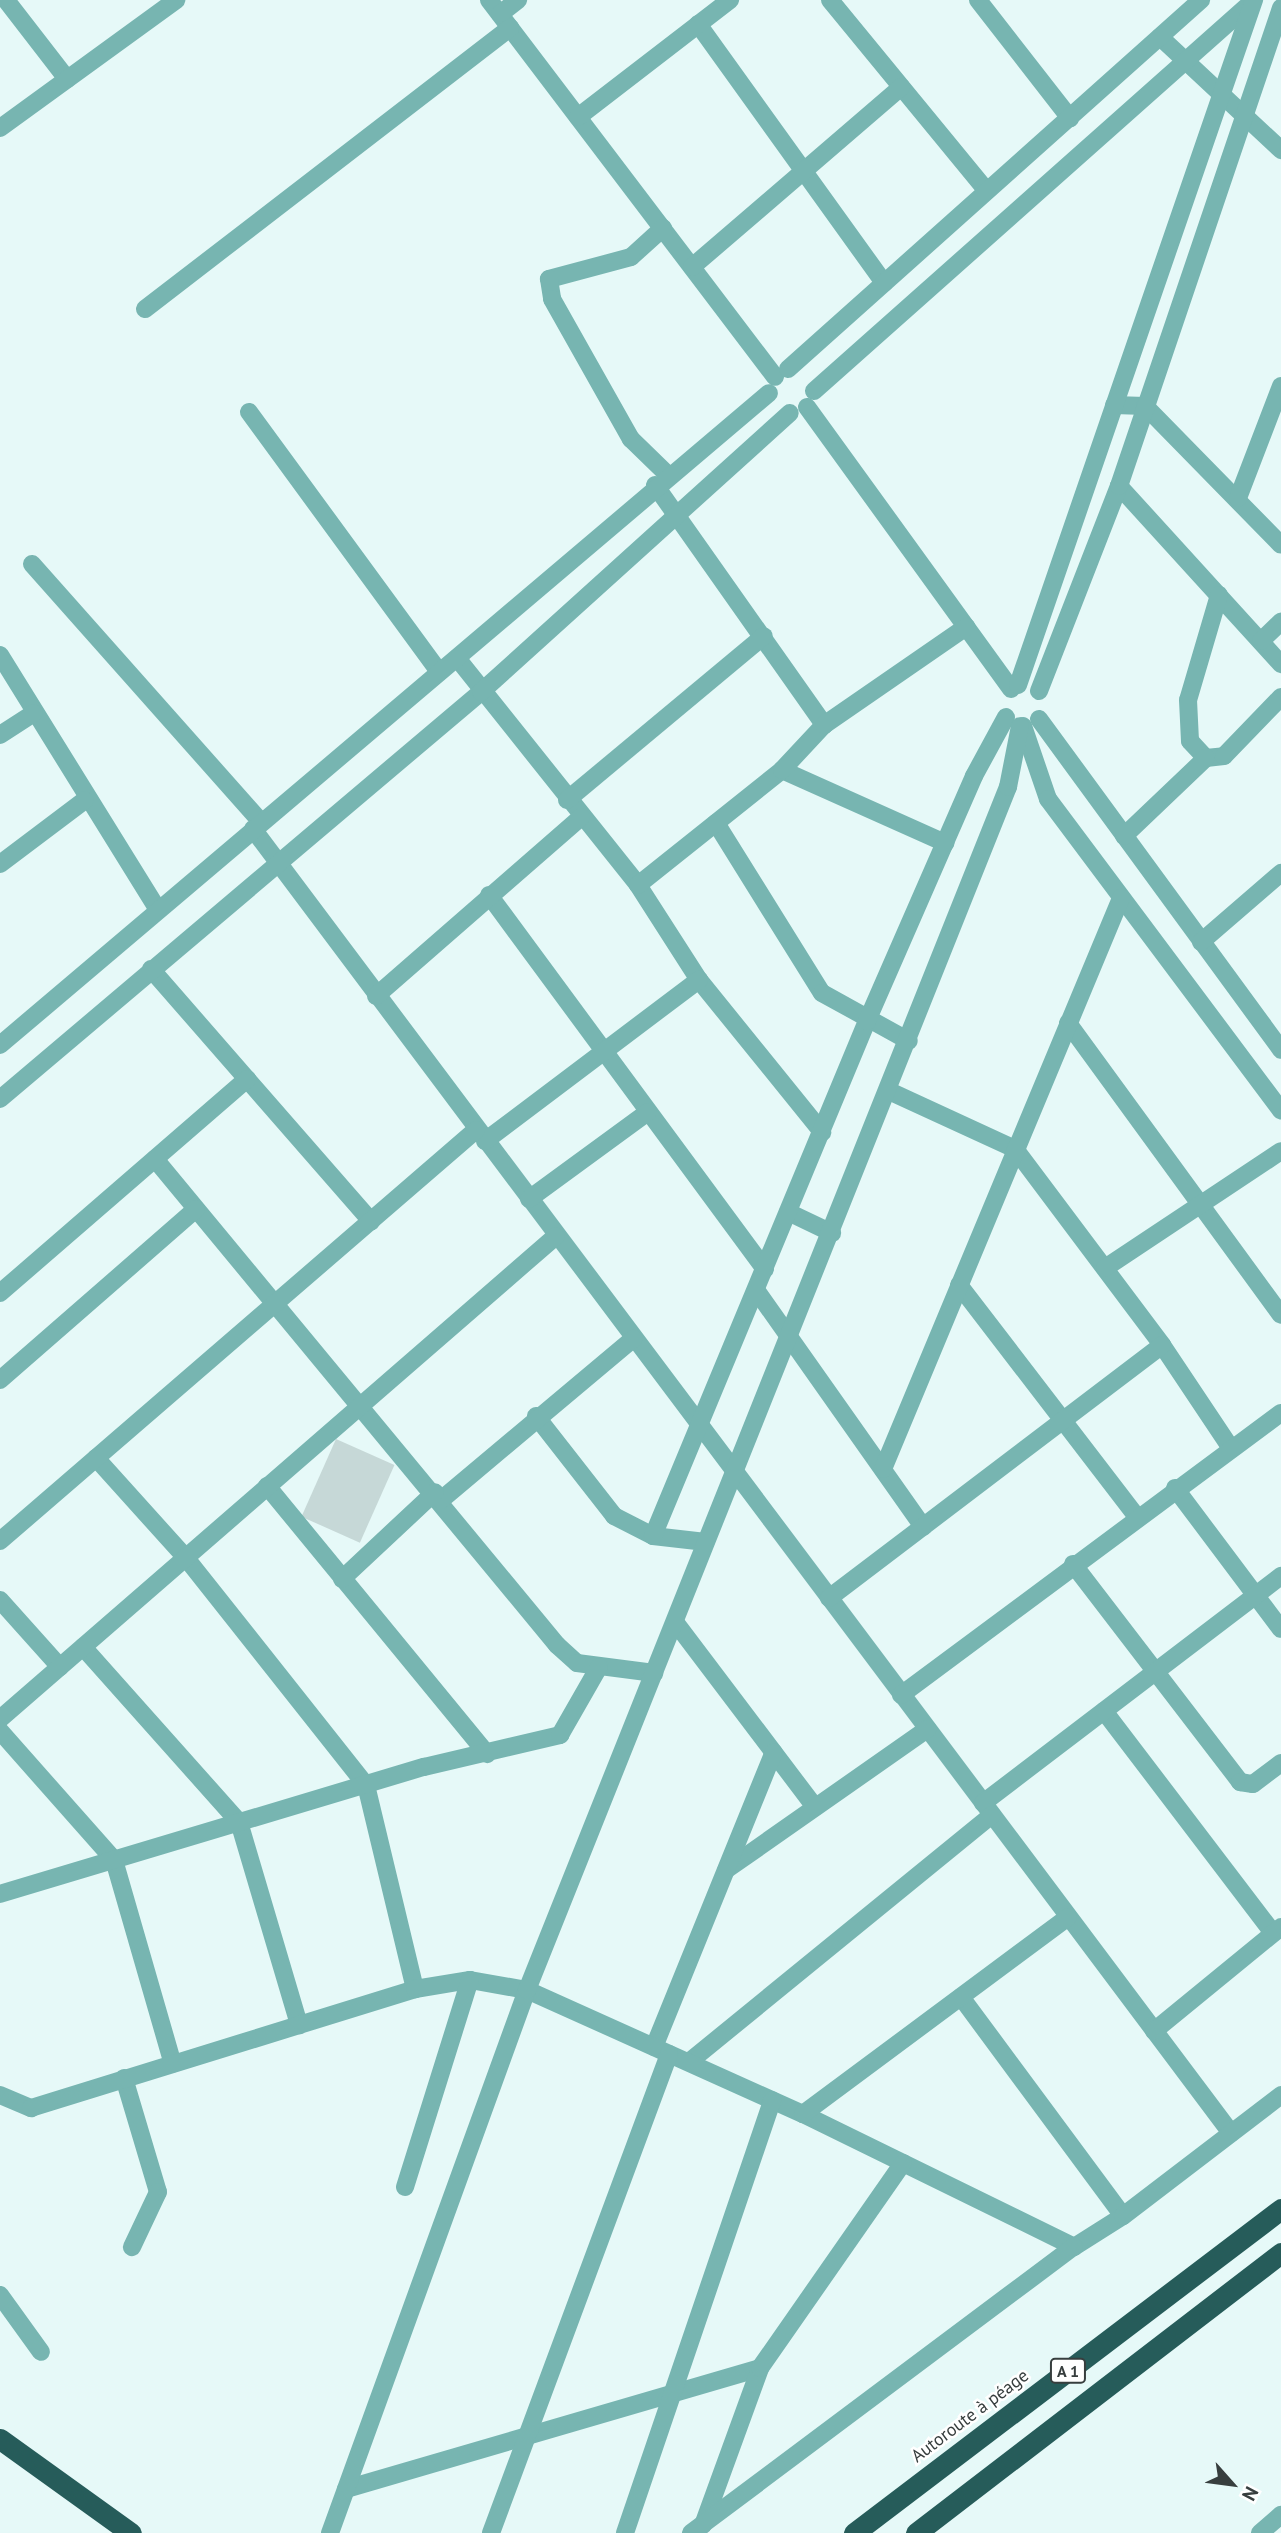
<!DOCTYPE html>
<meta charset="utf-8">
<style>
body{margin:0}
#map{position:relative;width:1281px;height:2533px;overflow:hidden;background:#e6f9f8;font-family:"PT Sans",sans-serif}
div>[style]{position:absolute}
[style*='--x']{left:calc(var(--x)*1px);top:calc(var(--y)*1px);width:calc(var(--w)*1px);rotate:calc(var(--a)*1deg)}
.building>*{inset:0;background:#c6d8d7;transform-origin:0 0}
.minor>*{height:18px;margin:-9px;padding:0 9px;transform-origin:9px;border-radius:9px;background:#77b5b1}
.highway>*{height:21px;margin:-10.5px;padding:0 10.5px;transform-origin:10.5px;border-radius:10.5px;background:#265c5a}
span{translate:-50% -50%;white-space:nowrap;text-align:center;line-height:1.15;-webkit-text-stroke:5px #fff;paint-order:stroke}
.shield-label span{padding:2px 5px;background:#fff;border:2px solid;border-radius:5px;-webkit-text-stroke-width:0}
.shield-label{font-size:16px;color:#373e3e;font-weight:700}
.street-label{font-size:18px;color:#373e3e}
.north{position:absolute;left:1197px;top:2449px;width:70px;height:70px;-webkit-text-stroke:5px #fff;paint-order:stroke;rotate:118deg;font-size:19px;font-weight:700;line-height:28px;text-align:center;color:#373e3e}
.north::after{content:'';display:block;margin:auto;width:24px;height:32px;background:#373e3e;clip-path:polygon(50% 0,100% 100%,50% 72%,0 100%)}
</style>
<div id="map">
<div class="building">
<div style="left:336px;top:1439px;width:64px;height:85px;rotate:24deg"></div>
</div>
<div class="minor">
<div style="--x:6;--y:0;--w:100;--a:52.3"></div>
<div style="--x:489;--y:0;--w:473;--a:52.8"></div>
<div style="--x:830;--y:0;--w:247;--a:50.6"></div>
<div style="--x:978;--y:0;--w:150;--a:52.1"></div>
<div style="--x:500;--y:14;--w:23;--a:-38"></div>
<div style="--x:698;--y:24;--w:319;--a:54.3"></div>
<div style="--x:1160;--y:37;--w:166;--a:43"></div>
<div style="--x:578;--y:117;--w:192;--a:-37.6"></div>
<div style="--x:0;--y:128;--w:218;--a:-36"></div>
<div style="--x:663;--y:228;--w:43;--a:137.8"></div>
<div style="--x:631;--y:257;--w:85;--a:165"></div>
<div style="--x:549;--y:279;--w:20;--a:81"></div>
<div style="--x:552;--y:299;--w:161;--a:60.6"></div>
<div style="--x:631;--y:439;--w:52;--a:44.2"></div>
<div style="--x:692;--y:267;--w:276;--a:-40.7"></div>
<div style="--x:145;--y:309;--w:461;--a:-37.6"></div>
<div style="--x:788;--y:369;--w:554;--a:-41.78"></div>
<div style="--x:814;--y:391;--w:587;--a:-41.62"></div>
<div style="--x:1114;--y:405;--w:31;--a:2"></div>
<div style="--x:1145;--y:406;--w:194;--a:45.6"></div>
<div style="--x:807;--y:407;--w:348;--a:54.1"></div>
<div style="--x:249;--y:412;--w:322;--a:53.8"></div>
<div style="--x:655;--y:485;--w:294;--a:54.8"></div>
<div style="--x:1119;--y:486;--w:241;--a:47.7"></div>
<div style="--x:1238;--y:498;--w:120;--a:-69"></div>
<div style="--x:32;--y:564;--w:345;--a:48.4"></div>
<div style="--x:1219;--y:595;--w:109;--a:106.4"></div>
<div style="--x:1188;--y:700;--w:41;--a:87.2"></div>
<div style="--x:1190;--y:741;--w:23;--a:47"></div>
<div style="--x:1206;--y:758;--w:18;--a:-6"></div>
<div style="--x:1224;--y:756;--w:82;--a:-46"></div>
<div style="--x:1261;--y:641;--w:28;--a:-44"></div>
<div style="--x:0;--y:655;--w:300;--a:58.2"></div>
<div style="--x:457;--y:658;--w:290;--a:51.4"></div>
<div style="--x:638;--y:885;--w:113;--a:57.3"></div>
<div style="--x:699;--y:980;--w:196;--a:51"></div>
<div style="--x:1018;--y:685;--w:725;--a:-70.99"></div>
<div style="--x:1039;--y:691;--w:220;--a:-68.7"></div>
<div style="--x:1119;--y:486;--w:505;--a:-71.28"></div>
<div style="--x:1039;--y:719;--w:410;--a:53.8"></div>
<div style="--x:1023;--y:726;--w:77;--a:71.1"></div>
<div style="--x:1048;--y:799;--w:389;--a:53.2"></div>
<div style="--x:0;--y:735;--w:40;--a:-32.9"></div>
<div style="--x:782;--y:770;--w:179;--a:24.1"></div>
<div style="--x:567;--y:800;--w:256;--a:-39.8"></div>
<div style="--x:716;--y:823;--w:200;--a:58.1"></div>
<div style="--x:822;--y:993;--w:99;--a:28.9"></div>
<div style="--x:253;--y:829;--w:1630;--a:53.13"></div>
<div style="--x:1124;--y:836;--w:113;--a:-43.6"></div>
<div style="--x:0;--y:864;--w:106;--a:-37"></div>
<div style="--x:638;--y:885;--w:184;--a:-38.6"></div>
<div style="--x:782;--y:770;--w:62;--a:-47"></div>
<div style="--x:824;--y:725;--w:173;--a:-34.6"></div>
<div style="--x:489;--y:895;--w:465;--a:53.6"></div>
<div style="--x:1201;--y:942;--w:106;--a:-40.8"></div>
<div style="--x:151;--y:969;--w:335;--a:48.9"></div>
<div style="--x:376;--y:996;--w:272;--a:-41.1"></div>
<div style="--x:1068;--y:1023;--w:361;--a:53.9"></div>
<div style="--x:0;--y:1045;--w:1008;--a:-40.29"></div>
<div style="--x:889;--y:1091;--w:139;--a:24.7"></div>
<div style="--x:1015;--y:1149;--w:245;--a:53.1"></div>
<div style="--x:1162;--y:1345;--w:123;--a:56.3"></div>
<div style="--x:0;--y:1099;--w:630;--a:-40.24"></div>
<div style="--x:481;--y:692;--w:416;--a:-42.1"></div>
<div style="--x:485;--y:1141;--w:268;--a:-37"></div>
<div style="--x:155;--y:1159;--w:631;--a:50.4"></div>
<div style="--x:557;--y:1645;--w:27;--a:42"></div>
<div style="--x:577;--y:1663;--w:78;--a:7.4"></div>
<div style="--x:529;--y:1199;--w:147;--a:-36.2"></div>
<div style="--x:788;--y:1212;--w:49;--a:25.5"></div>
<div style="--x:1105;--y:1268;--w:211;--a:-33.6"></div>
<div style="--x:959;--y:1285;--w:291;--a:52.5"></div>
<div style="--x:756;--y:1290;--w:290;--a:54.8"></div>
<div style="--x:0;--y:1293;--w:327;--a:-40.9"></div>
<div style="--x:0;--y:1380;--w:260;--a:-41.1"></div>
<div style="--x:536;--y:1416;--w:127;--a:52"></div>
<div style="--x:614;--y:1516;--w:44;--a:27.1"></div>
<div style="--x:653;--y:1536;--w:53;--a:6.5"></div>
<div style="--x:96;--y:1458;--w:135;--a:48"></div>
<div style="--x:186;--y:1558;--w:290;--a:51.6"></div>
<div style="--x:366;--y:1785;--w:210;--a:76.5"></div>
<div style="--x:883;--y:1469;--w:619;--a:-67.37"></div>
<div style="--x:267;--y:1486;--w:347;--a:50.6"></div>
<div style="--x:1175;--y:1488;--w:176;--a:53.1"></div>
<div style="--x:441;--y:1500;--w:251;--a:-40"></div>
<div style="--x:653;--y:1536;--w:558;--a:-67.44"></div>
<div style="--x:867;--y:1021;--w:267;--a:-66.4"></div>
<div style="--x:974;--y:776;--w:67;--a:-61.5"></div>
<div style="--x:0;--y:1541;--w:629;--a:-40.81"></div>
<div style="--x:1073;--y:1564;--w:275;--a:52.5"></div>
<div style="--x:1240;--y:1782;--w:13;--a:9"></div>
<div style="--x:1253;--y:1784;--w:35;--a:-37"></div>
<div style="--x:342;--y:1579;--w:127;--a:-43.1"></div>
<div style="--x:829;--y:1598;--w:418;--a:-37.2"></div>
<div style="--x:0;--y:1600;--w:90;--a:48.2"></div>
<div style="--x:675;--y:1622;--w:232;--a:52.9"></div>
<div style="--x:83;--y:1647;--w:234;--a:48.3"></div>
<div style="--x:239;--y:1822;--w:212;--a:73.5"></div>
<div style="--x:901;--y:1695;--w:473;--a:-36.6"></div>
<div style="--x:1104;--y:1711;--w:279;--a:52.7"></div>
<div style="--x:0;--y:1719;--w:736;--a:-40.98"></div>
<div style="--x:0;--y:1731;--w:172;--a:48.5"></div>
<div style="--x:114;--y:1860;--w:212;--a:73.9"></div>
<div style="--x:983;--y:1803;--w:375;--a:-37.3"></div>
<div style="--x:726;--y:1870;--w:246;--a:-35"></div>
<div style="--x:0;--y:1894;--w:443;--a:-16.7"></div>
<div style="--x:424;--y:1767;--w:140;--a:-13.2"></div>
<div style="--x:560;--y:1735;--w:78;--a:-60.2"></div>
<div style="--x:961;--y:1997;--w:272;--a:53.5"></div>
<div style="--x:1154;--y:2031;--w:164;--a:-39.3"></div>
<div style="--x:654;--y:2047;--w:318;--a:-67.9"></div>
<div style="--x:689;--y:2062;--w:391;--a:-39.2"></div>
<div style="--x:124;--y:2078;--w:119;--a:73.4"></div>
<div style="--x:158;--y:2192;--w:61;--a:115.3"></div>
<div style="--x:0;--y:2095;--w:34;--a:23"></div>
<div style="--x:31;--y:2108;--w:402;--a:-17.2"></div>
<div style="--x:415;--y:1989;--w:56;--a:-9.3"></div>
<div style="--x:470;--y:1980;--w:58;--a:10"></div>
<div style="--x:527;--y:1990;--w:303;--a:24.2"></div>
<div style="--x:803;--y:2114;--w:302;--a:26.1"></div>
<div style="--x:1074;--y:2247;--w:58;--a:-32.3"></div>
<div style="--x:1123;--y:2216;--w:199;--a:-37.4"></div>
<div style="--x:803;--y:2114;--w:330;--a:-36.6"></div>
<div style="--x:405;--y:2187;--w:217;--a:-72.6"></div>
<div style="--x:0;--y:2295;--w:70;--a:54.3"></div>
<div style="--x:346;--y:2489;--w:431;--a:-16.3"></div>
<div style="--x:703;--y:2525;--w:167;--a:-70"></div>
<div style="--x:760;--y:2368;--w:250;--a:-55.1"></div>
<div style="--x:330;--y:2533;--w:578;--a:-70.06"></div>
<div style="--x:527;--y:1990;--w:1296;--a:-68.21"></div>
<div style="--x:1008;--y:787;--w:62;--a:-78.9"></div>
<div style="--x:491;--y:2533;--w:511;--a:-69.61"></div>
<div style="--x:625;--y:2533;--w:457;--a:-71.2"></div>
<div style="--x:691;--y:2533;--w:478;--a:-36.8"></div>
<div style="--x:1260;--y:2533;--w:28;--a:-41"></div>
</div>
<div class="highway">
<div style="--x:0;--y:2439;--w:161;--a:35.7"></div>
<div style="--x:854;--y:2533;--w:536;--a:-37.19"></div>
<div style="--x:916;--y:2533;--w:460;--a:-37.5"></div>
</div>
<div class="shield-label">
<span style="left:1068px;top:2371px">A 1</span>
</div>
<div class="street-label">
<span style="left:970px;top:2416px;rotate:-37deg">Autoroute à péage</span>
</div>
<div class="north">N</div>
</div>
